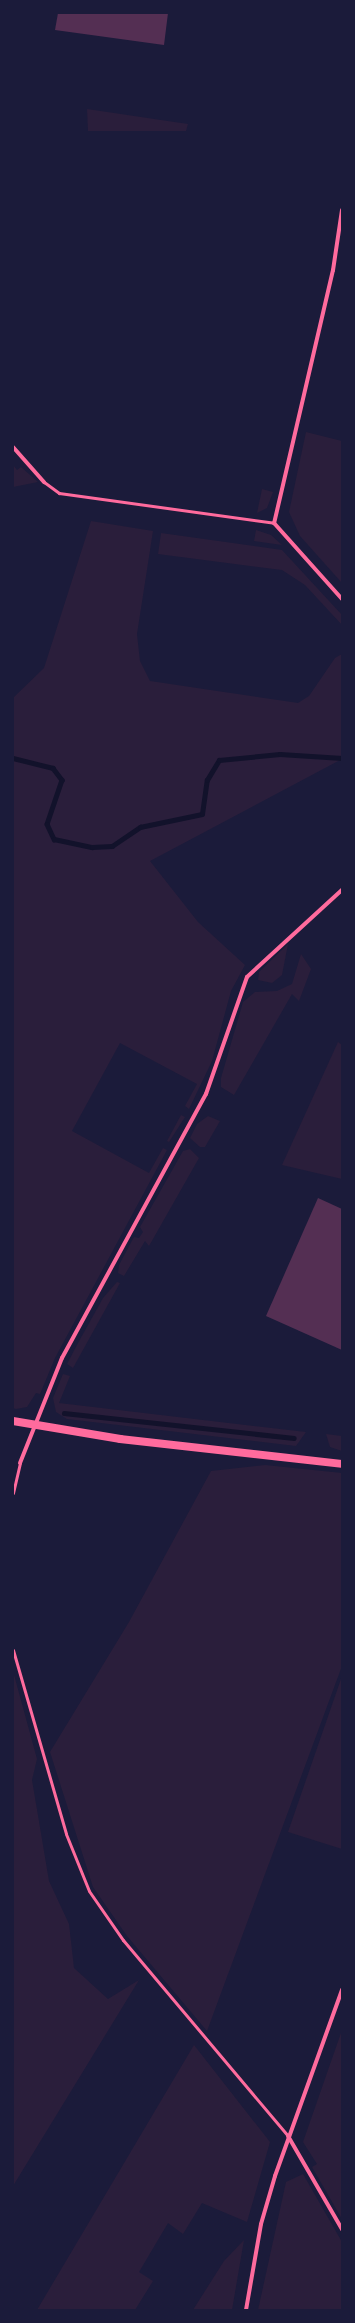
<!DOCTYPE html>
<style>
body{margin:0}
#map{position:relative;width:355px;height:2323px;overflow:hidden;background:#1b1b3a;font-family:Commissioner,sans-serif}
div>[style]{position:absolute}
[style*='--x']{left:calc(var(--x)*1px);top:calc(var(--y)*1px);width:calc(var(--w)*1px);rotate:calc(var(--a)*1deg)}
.green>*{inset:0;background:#2a1e3b}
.stream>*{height:4.5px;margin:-2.25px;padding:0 2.25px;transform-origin:2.25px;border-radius:2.25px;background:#12122b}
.building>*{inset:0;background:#542f53}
.service>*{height:3px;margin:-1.5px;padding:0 1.5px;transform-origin:1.5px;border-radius:1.5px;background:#ff6b9d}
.minor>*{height:4px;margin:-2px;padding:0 2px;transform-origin:2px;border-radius:2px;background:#ff6b9d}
.secondary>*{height:8px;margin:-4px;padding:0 4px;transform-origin:4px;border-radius:4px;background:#ff6b9d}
span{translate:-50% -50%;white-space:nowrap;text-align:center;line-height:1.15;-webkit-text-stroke:4px #1b1b3a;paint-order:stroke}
.frame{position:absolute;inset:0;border:14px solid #1b1b3a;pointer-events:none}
</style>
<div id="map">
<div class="green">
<div style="clip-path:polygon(87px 109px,188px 124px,186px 131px,88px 131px)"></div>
<div style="clip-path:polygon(306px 432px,342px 441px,342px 583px,300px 536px,289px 512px)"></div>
<div style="clip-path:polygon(13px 465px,17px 470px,21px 467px,38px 482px,13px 487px)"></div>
<div style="clip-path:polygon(262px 489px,273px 492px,267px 508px,257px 513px)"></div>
<div style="clip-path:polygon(91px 521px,153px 531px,137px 634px,140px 661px,150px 681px,298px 703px,309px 696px,335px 658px,342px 654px,342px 759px,150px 861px,198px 922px,245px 965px,231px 991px,212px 1061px,189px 1109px,185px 1106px,197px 1084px,120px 1043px,72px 1131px,149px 1173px,163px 1148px,167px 1150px,55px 1358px,40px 1394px,36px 1393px,27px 1407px,16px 1409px,13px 1408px,13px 698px,44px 668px)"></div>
<div style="clip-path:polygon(256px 530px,271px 535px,282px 545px,254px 541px)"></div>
<div style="clip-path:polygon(161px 533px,282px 550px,342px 615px,342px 625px,305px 585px,282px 570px,158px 554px)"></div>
<div style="clip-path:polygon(288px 944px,282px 975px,272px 983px,258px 980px,259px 972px)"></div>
<div style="clip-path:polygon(301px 954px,311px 969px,299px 1001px,292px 994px,234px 1095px,221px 1087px,221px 1078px,243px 1002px,255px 992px,277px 991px,292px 984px)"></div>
<div style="clip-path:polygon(338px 1042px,342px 1045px,342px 1179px,282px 1165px)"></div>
<div style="clip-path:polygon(181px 1115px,185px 1117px,169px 1142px,167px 1141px)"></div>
<div style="clip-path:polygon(208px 1116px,220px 1121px,205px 1147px,200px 1147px,190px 1138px,197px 1124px)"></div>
<div style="clip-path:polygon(190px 1149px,199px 1158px,149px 1246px,145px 1241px,124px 1276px,118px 1273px,119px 1265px,134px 1237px,139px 1238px,143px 1232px,140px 1227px,183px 1151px)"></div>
<div style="clip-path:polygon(117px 1282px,120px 1283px,73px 1368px,67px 1364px,78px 1343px,103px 1298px)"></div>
<div style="clip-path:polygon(63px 1374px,70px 1376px,59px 1403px,306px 1432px,296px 1446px,67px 1419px,56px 1412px,53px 1398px)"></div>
<div style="clip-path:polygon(326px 1434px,342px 1436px,342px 1451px,330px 1447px)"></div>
<div style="clip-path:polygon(265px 1465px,342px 1473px,342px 1666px,207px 2031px,127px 1936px,93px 1887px,50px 1752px,129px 1622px,211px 1471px)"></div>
<div style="clip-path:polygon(13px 1671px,37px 1759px,32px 1780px,49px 1881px,69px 1924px,74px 1968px,108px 1999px,139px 1980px,13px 2186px)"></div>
<div style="clip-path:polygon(342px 1676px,342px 1849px,288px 1832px)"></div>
<div style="clip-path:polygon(342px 2030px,342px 2219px,312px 2167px,317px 2164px,303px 2142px)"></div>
<div style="clip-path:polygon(194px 2045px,270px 2142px,247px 2222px,202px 2203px,183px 2234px,168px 2223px,139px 2272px,153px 2281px,135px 2310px,37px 2310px)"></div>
<div style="clip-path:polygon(303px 2174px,342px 2242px,342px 2310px,258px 2310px,286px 2182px)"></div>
<div style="clip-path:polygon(244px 2240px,232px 2310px,193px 2310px,224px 2261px)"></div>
</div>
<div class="stream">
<div style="--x:13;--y:758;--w:41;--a:14"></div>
<div style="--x:53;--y:768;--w:15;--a:53"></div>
<div style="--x:62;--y:780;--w:46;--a:108.8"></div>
<div style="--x:47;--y:824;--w:17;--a:65"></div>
<div style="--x:54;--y:839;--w:39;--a:12"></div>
<div style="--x:92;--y:847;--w:20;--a:-3"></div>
<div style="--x:112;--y:846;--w:34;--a:-34"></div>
<div style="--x:140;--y:827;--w:63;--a:-11.8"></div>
<div style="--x:202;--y:814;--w:34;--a:-82"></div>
<div style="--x:207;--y:780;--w:23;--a:-59"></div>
<div style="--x:219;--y:760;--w:61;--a:-5.6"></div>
<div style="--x:280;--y:754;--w:62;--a:3.7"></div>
<div style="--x:64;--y:1413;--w:231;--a:6.2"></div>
</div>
<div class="building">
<div style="clip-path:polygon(58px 13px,168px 13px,164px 45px,55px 30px)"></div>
<div style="clip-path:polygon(318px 1198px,342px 1209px,342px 1350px,266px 1316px)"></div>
</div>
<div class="service">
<div style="--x:44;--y:482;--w:19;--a:36"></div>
<div style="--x:59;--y:493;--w:217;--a:7.9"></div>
<div style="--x:13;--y:1493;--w:31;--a:-77"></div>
<div style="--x:13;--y:1650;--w:191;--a:73.9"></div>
<div style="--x:66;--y:1834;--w:61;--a:68"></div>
<div style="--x:89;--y:1891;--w:60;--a:55.2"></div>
<div style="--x:123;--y:1940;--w:256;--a:49.9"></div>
</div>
<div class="minor">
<div style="--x:342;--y:210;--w:61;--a:98.5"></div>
<div style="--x:333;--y:270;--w:260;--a:103.1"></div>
<div style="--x:274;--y:523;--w:102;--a:48.2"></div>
<div style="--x:13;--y:447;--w:47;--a:48.5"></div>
<div style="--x:20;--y:1463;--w:113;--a:-68.2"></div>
<div style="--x:62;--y:1358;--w:301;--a:-61.4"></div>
<div style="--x:206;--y:1094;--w:124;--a:-70.7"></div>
<div style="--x:247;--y:977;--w:129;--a:-42.5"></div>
<div style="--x:288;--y:2136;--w:108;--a:59.9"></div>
<div style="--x:246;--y:2310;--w:87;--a:-80.1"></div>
<div style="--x:261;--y:2224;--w:50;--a:-73.7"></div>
<div style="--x:275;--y:2176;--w:198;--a:-70.2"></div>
</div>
<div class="secondary">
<div style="--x:13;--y:1421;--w:109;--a:9.5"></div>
<div style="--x:120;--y:1439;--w:223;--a:6.4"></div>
</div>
<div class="frame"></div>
</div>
